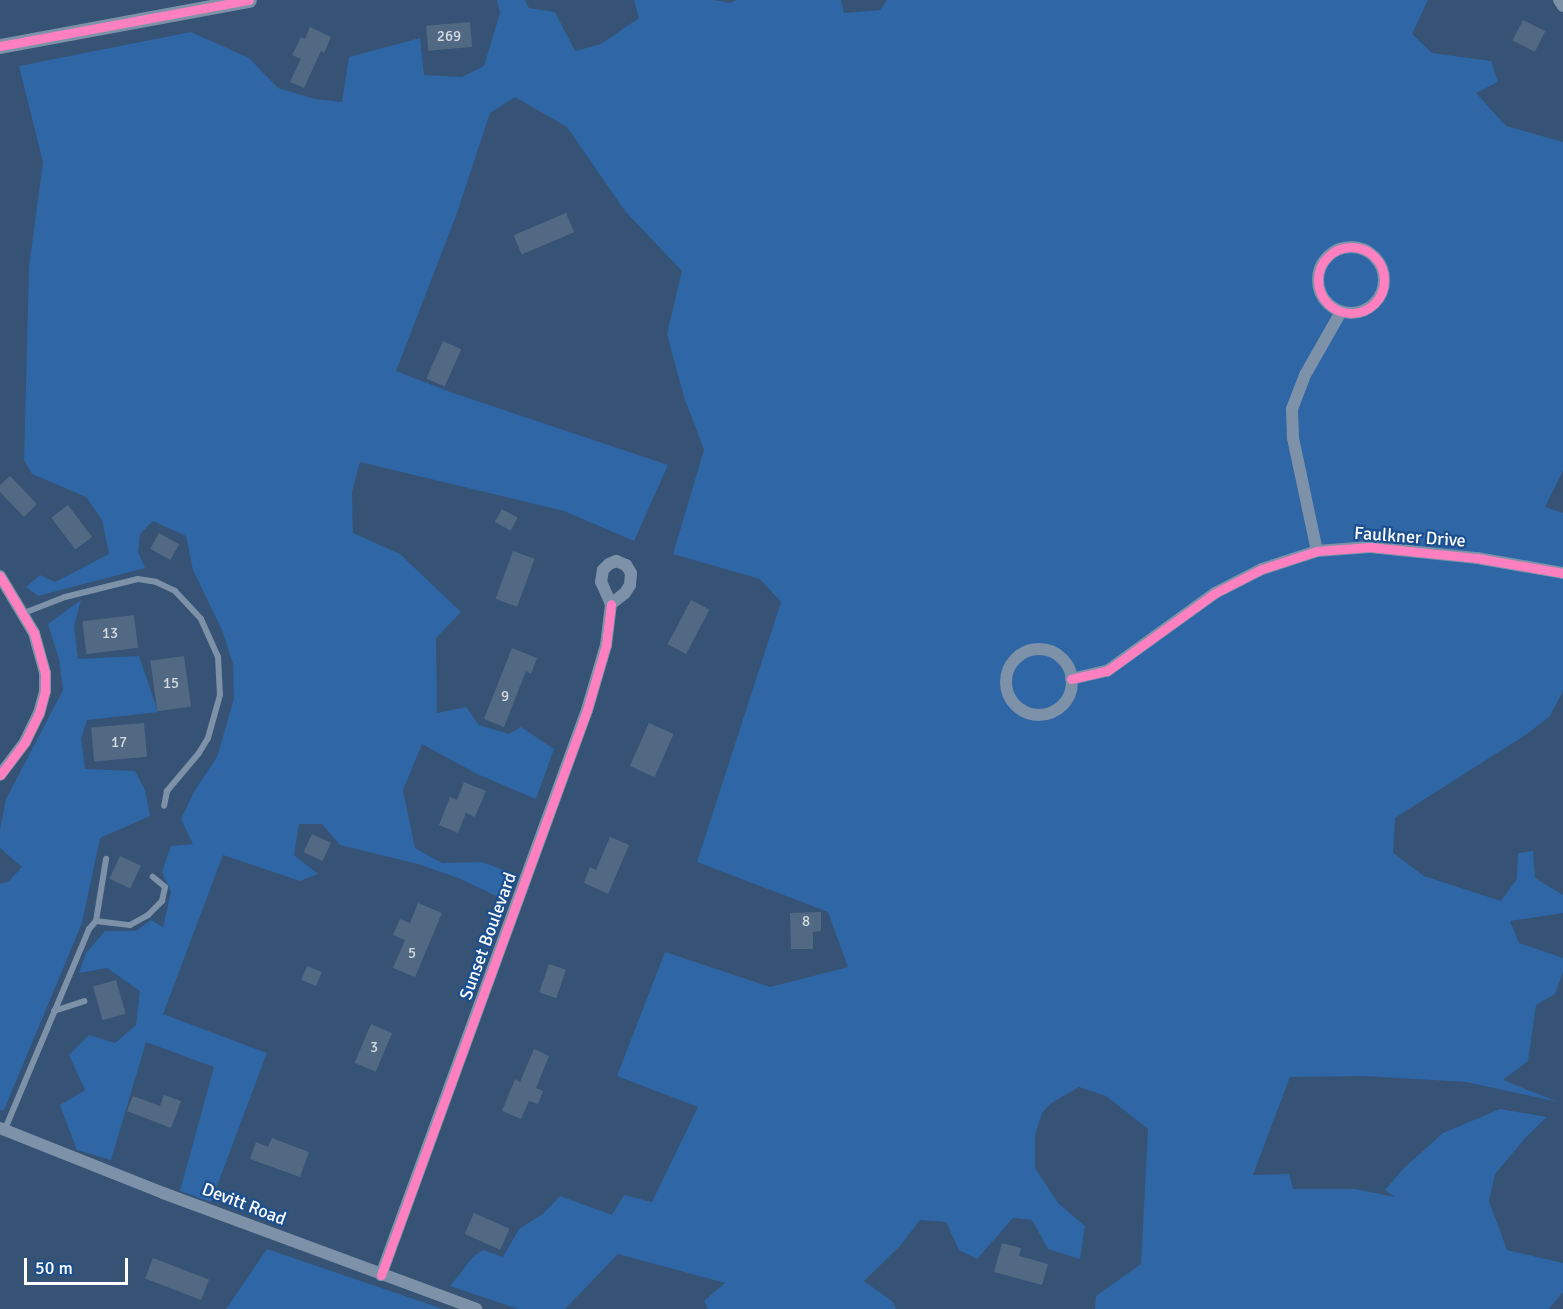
<!DOCTYPE html>
<style>
body{margin:0}
#map{position:relative;width:1563px;height:1309px;overflow:hidden;background:#365274;font-family:Signika,sans-serif}
div>[style]{position:absolute}
[style*='--x']{left:calc(var(--x)*1px);top:calc(var(--y)*1px);width:calc(var(--w)*1px);rotate:calc(var(--a)*1deg)}
.green>*{inset:0;background:#2f66a5}
.building>*{inset:0;background:#526984;transform-origin:0 0}
.service>*{height:6px;margin:-3px;padding:0 3px;transform-origin:3px;border-radius:3px;background:#7d92a8}
.minor>*{height:12px;margin:-6px;padding:0 6px;transform-origin:6px;border-radius:6px;background:#7d92a8}
.minor>.ring{margin:-6px;padding:0;box-sizing:content-box;background:none;border:12px solid #7d92a8;border-radius:50%}
.tertiary>*{height:15px;margin:-7.5px;padding:0 7.5px;transform-origin:7.5px;border-radius:7.5px;background:#7d92a8}
.cycleway>*{height:9px;margin:-4.5px;padding:0 4.5px;transform-origin:4.5px;border-radius:4.5px;background:#ff80c0}
.cycleway>.ring{margin:-4.5px;padding:0;box-sizing:content-box;background:none;border:9px solid #ff80c0;border-radius:50%}
span{translate:-50% -50%;white-space:nowrap;text-align:center;line-height:1.15;-webkit-text-stroke:4.5px #1b4f8f;paint-order:stroke}
.number-label{font-size:15px;color:#d4dae0}
.number-label span{-webkit-text-stroke-width:0}
.street-label{font-size:18px;color:#fff}
.scale{position:absolute;left:24px;top:1258px;width:104px;height:27px;box-sizing:border-box;border:3px solid #fff;border-top:0;padding-left:8px;font-size:18px;line-height:21px;white-space:nowrap;color:#fff;-webkit-text-stroke:4px #1b4f8f;paint-order:stroke}
</style>
<div id="map">
<div class="green">
<div style="clip-path:polygon(497px 0,525px 0,529px 8px,555px 12px,575px 51px,601px 44px,639px 18px,634px 0,713px 0,731px 3px,736px 0,841px 0,844px 13px,880px 10px,887px 0,1428px 0,1412px 34px,1432px 53px,1491px 61px,1498px 82px,1476px 93px,1506px 126px,1563px 142px,1563px 471px,1545px 507px,1563px 513px,1563px 691px,1550px 716px,1527px 734px,1395px 818px,1393px 853px,1424px 876px,1501px 901px,1517px 879px,1518px 853px,1533px 851px,1535px 878px,1563px 895px,1563px 913px,1510px 921px,1519px 943px,1563px 958px,1563px 972px,1555px 994px,1536px 1005px,1528px 1061px,1503px 1080px,1558px 1102px,1466px 1082px,1365px 1076px,1290px 1077px,1253px 1175px,1289px 1174px,1293px 1189px,1355px 1189px,1395px 1197px,1385px 1190px,1404px 1168px,1443px 1133px,1500px 1109px,1547px 1117px,1527px 1136px,1495px 1174px,1489px 1201px,1507px 1250px,1563px 1263px,1563px 1292px,1549px 1309px,1095px 1309px,1096px 1296px,1141px 1264px,1148px 1129px,1106px 1096px,1079px 1087px,1050px 1104px,1042px 1113px,1035px 1135px,1035px 1168px,1058px 1203px,1085px 1226px,1080px 1259px,1048px 1249px,1032px 1220px,1013px 1218px,977px 1259px,959px 1250px,946px 1222px,920px 1220px,900px 1246px,864px 1281px,893px 1302px,896px 1309px,708px 1309px,704px 1301px,725px 1283px,618px 1254px,565px 1309px,518px 1309px,450px 1286px,473px 1257px,483px 1250px,503px 1257px,519px 1229px,543px 1214px,560px 1196px,612px 1215px,624px 1195px,652px 1202px,698px 1107px,617px 1076px,665px 952px,770px 987px,848px 967px,828px 912px,697px 862px,781px 602px,760px 579px,673px 554px,704px 450px,684px 397px,667px 334px,682px 271px,625px 211px,567px 127px,515px 97px,490px 113px,456px 216px,396px 371px,453px 393px,668px 465px,634px 541px,564px 511px,360px 462px,352px 492px,353px 533px,400px 554px,461px 612px,436px 638px,437px 713px,466px 707px,479px 725px,509px 734px,521px 727px,554px 749px,536px 799px,477px 774px,422px 744px,403px 790px,415px 848px,442px 863px,482px 862px,515px 874px,502px 899px,461px 879px,418px 864px,340px 845px,322px 824px,299px 824px,294px 855px,318px 874px,300px 881px,223px 855px,163px 1014px,267px 1053px,211px 1202px,180px 1191px,214px 1067px,146px 1042px,111px 1160px,77px 1150px,60px 1105px,85px 1090px,69px 1055px,89px 1035px,115px 1043px,136px 1025px,140px 991px,107px 968px,79px 973px,86px 953px,105px 931px,136px 931px,151px 920px,163px 927px,171px 892px,162px 872px,171px 846px,193px 844px,181px 819px,195px 790px,217px 757px,234px 699px,233px 664px,222px 630px,193px 570px,186px 536px,153px 521px,140px 534px,138px 552px,145px 568px,38px 596px,26px 587px,40px 575px,55px 582px,109px 554px,102px 520px,86px 497px,32px 474px,24px 460px,29px 267px,43px 162px,19px 66px,191px 32px,249px 58px,278px 88px,315px 99px,342px 102px,349px 57px,420px 38px,424px 75px,462px 77px,484px 66px,500px 13px)"></div>
<div style="clip-path:polygon(81px 600px,74px 626px,78px 659px,139px 656px,158px 712px,87px 720px,81px 738px,85px 769px,135px 771px,145px 790px,150px 816px,100px 838px,82px 923px,4px 1110px,0 1110px,0 884px,9px 881px,22px 867px,0 848px,0 829px,6px 799px,63px 690px,59px 659px,48px 624px)"></div>
<div style="clip-path:polygon(267px 1249px,443px 1309px,226px 1309px)"></div>
</div>
<div class="building">
<div style="left:1523px;top:20px;width:25px;height:23px;rotate:27deg"></div>
<div style="left:470px;top:22px;width:25px;height:44px;rotate:85deg"></div>
<div style="clip-path:polygon(310px 27px,331px 37px,324px 53px,321px 51px,304px 88px,290px 82px,301px 59px,292px 55px,301px 37px,305px 39px)"></div>
<div style="left:566px;top:213px;width:21px;height:57px;rotate:67deg"></div>
<div style="left:443px;top:341px;width:20px;height:41px;rotate:24deg"></div>
<div style="clip-path:polygon(10px 476px,37px 504px,24px 517px,0 492px,0 485px)"></div>
<div style="left:68px;top:505px;width:40px;height:21px;rotate:53deg"></div>
<div style="left:502px;top:509px;width:18px;height:15px;rotate:29deg"></div>
<div style="left:159px;top:533px;width:23px;height:18px;rotate:29deg"></div>
<div style="left:513px;top:551px;width:23px;height:51px;rotate:20deg"></div>
<div style="left:691px;top:600px;width:21px;height:50px;rotate:28deg"></div>
<div style="left:134px;top:615px;width:33px;height:52px;rotate:83deg"></div>
<div style="clip-path:polygon(512px 648px,537px 658px,531px 674px,526px 671px,504px 727px,484px 719px)"></div>
<div style="left:184px;top:656px;width:51px;height:34px;rotate:82deg"></div>
<div style="left:144px;top:723px;width:34px;height:53px;rotate:85deg"></div>
<div style="left:649px;top:723px;width:27px;height:47px;rotate:24deg"></div>
<div style="clip-path:polygon(464px 782px,486px 791px,475px 817px,466px 813px,458px 833px,439px 825px,450px 797px,457px 800px)"></div>
<div style="left:312px;top:834px;width:21px;height:20px;rotate:25deg"></div>
<div style="clip-path:polygon(610px 837px,629px 845px,608px 894px,584px 883px,590px 867px,596px 870px)"></div>
<div style="left:120px;top:856px;width:23px;height:25px;rotate:25deg"></div>
<div style="clip-path:polygon(418px 903px,442px 913px,415px 977px,393px 968px,405px 940px,393px 935px,400px 919px,410px 923px)"></div>
<div style="clip-path:polygon(821px 912px,821px 931px,813px 932px,813px 949px,791px 949px,790px 913px)"></div>
<div style="left:549px;top:964px;width:18px;height:30px;rotate:19deg"></div>
<div style="left:307px;top:966px;width:16px;height:15px;rotate:22deg"></div>
<div style="left:116px;top:980px;width:35px;height:24px;rotate:74deg"></div>
<div style="left:371px;top:1024px;width:23px;height:42px;rotate:23deg"></div>
<div style="clip-path:polygon(534px 1049px,549px 1056px,536px 1088px,543px 1091px,538px 1104px,529px 1101px,521px 1119px,502px 1111px,515px 1079px,520px 1082px)"></div>
<div style="clip-path:polygon(164px 1095px,181px 1101px,171px 1128px,127px 1111px,133px 1096px,160px 1106px)"></div>
<div style="clip-path:polygon(272px 1138px,309px 1152px,300px 1177px,250px 1159px,256px 1142px,268px 1147px)"></div>
<div style="left:474px;top:1213px;width:39px;height:23px;rotate:24deg"></div>
<div style="clip-path:polygon(1002px 1243px,1021px 1248px,1019px 1256px,1048px 1264px,1042px 1285px,994px 1272px)"></div>
<div style="left:153px;top:1258px;width:60px;height:22px;rotate:21deg"></div>
</div>
<div class="service">
<div style="--x:24;--y:613;--w:44;--a:-21.3"></div>
<div style="--x:65;--y:597;--w:75;--a:-13.9"></div>
<div style="--x:138;--y:579;--w:18;--a:9"></div>
<div style="--x:156;--y:582;--w:21;--a:25"></div>
<div style="--x:175;--y:591;--w:38;--a:47"></div>
<div style="--x:201;--y:619;--w:42;--a:65.9"></div>
<div style="--x:218;--y:657;--w:38;--a:87"></div>
<div style="--x:220;--y:695;--w:45;--a:105.6"></div>
<div style="--x:208;--y:738;--w:17;--a:121"></div>
<div style="--x:199;--y:753;--w:50;--a:130.1"></div>
<div style="--x:167;--y:791;--w:15;--a:101"></div>
<div style="--x:96;--y:921;--w:63;--a:-80.8"></div>
<div style="--x:54;--y:1011;--w:32;--a:-18"></div>
<div style="--x:5;--y:1129;--w:217;--a:-67.2"></div>
<div style="--x:89;--y:929;--w:11;--a:-49"></div>
<div style="--x:96;--y:921;--w:34;--a:7"></div>
<div style="--x:130;--y:925;--w:21;--a:-29"></div>
<div style="--x:148;--y:915;--w:20;--a:-45"></div>
<div style="--x:162;--y:901;--w:14;--a:-78"></div>
<div style="--x:165;--y:887;--w:16;--a:-140"></div>
</div>
<div class="minor">
<div style="--x:1559;--y:0;--w:7;--a:56"></div>
<div class="ring" style="left:1318px;top:247px;width:54px;height:54px"></div>
<div style="--x:1317;--y:551;--w:116;--a:-102"></div>
<div style="--x:1293;--y:438;--w:29;--a:-92"></div>
<div style="--x:1292;--y:409;--w:36;--a:-69"></div>
<div style="--x:1305;--y:375;--w:73;--a:-60.3"></div>
<div style="--x:616;--y:561;--w:11;--a:22"></div>
<div style="--x:626;--y:565;--w:9;--a:58"></div>
<div style="--x:631;--y:573;--w:12;--a:95"></div>
<div style="--x:630;--y:585;--w:9;--a:122"></div>
<div style="--x:625;--y:593;--w:18;--a:142"></div>
<div style="--x:611;--y:604;--w:24;--a:-114"></div>
<div style="--x:601;--y:582;--w:12;--a:-81"></div>
<div style="--x:603;--y:570;--w:8;--a:-45"></div>
<div style="--x:609;--y:564;--w:8;--a:-23"></div>
<div style="--x:0;--y:576;--w:66;--a:59.2"></div>
<div style="--x:34;--y:633;--w:41;--a:74.6"></div>
<div style="--x:45;--y:673;--w:18;--a:90"></div>
<div style="--x:45;--y:691;--w:23;--a:105"></div>
<div style="--x:39;--y:713;--w:32;--a:116"></div>
<div style="--x:25;--y:742;--w:41;--a:127.1"></div>
<div class="ring" style="left:1006px;top:649px;width:54px;height:54px"></div>
<div style="--x:1071;--y:679;--w:37;--a:-13"></div>
<div style="--x:1107;--y:671;--w:133;--a:-35.8"></div>
<div style="--x:1215;--y:593;--w:53;--a:-27.1"></div>
<div style="--x:1262;--y:569;--w:58;--a:-18.1"></div>
<div style="--x:1317;--y:551;--w:53;--a:-4.3"></div>
<div style="--x:1370;--y:547;--w:108;--a:5.9"></div>
<div style="--x:1477;--y:558;--w:87;--a:9.9"></div>
<div style="--x:0;--y:1128;--w:175;--a:21.7"></div>
<div style="--x:163;--y:1193;--w:334;--a:20.3"></div>
<div style="--x:381;--y:1275;--w:601;--a:-69.97"></div>
<div style="--x:587;--y:710;--w:68;--a:-73.7"></div>
<div style="--x:606;--y:645;--w:41;--a:-83"></div>
</div>
<div class="tertiary">
<div style="--x:0;--y:46;--w:253;--a:-10.5"></div>
</div>
<div class="cycleway">
<div style="--x:0;--y:46;--w:253;--a:-10.5"></div>
<div class="ring" style="left:1318px;top:247px;width:57px;height:57px"></div>
<div style="--x:0;--y:576;--w:66;--a:59.2"></div>
<div style="--x:34;--y:633;--w:41;--a:74.6"></div>
<div style="--x:45;--y:673;--w:18;--a:90"></div>
<div style="--x:45;--y:691;--w:23;--a:105"></div>
<div style="--x:39;--y:713;--w:32;--a:116"></div>
<div style="--x:25;--y:742;--w:41;--a:127.1"></div>
<div style="--x:1071;--y:679;--w:37;--a:-13"></div>
<div style="--x:1107;--y:671;--w:133;--a:-35.8"></div>
<div style="--x:1215;--y:593;--w:53;--a:-27.1"></div>
<div style="--x:1262;--y:569;--w:58;--a:-18.1"></div>
<div style="--x:1317;--y:551;--w:53;--a:-4.3"></div>
<div style="--x:1370;--y:547;--w:108;--a:5.9"></div>
<div style="--x:1477;--y:558;--w:87;--a:9.9"></div>
<div style="--x:381;--y:1275;--w:601;--a:-69.97"></div>
<div style="--x:587;--y:710;--w:68;--a:-73.7"></div>
<div style="--x:606;--y:645;--w:41;--a:-83"></div>
</div>
<div class="number-label">
<span style="left:449px;top:37px">269</span>
<span style="left:110px;top:634px">13</span>
<span style="left:171px;top:684px">15</span>
<span style="left:505px;top:697px">9</span>
<span style="left:119px;top:743px">17</span>
<span style="left:806px;top:922px">8</span>
<span style="left:412px;top:954px">5</span>
<span style="left:374px;top:1048px">3</span>
</div>
<div class="street-label">
<span style="left:1410px;top:537px;rotate:4deg">Faulkner Drive</span>
<span style="left:488px;top:936px;rotate:-70deg">Sunset Boulevard</span>
<span style="left:244px;top:1204px;rotate:21deg">Devitt Road</span>
</div>
<div class="scale">50 m</div>
</div>
